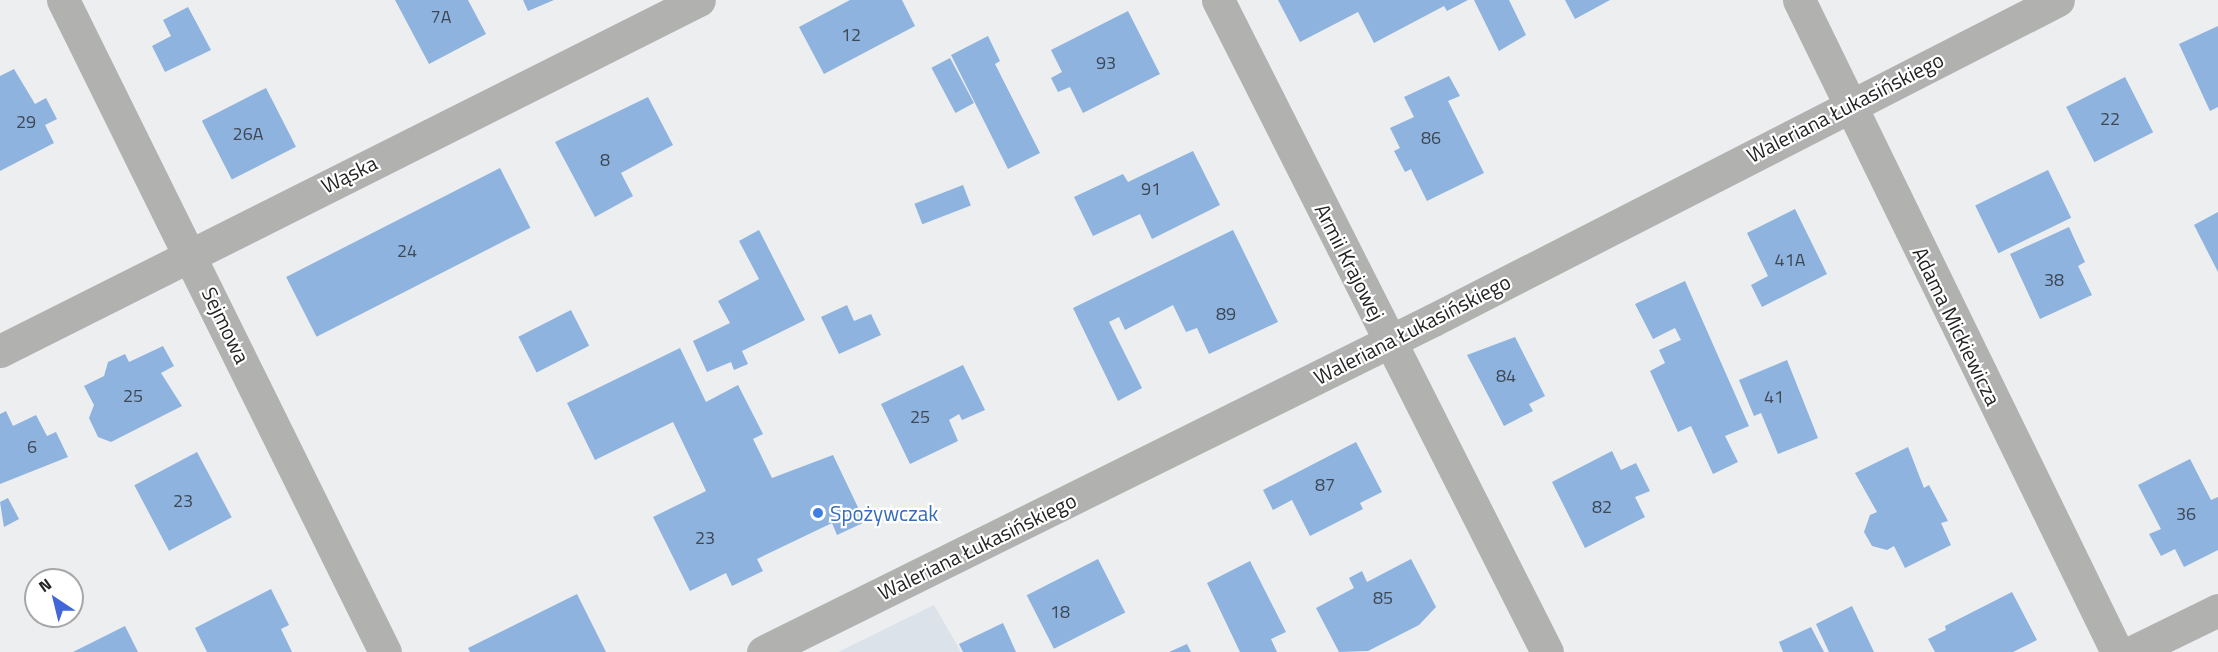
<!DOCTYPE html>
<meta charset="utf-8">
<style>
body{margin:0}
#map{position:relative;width:2218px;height:652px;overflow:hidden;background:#eceef0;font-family:"Titillium Web",sans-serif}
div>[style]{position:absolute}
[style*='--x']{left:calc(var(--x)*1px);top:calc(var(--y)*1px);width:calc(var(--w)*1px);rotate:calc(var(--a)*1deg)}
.built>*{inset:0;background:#dce2ea}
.building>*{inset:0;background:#8eb3df;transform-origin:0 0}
.minor>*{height:33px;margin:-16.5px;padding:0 16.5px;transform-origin:16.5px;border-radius:16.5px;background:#b1b1b0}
.dots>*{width:16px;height:16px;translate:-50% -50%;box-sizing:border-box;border:3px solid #fff;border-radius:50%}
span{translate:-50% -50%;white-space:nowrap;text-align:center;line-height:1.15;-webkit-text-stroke:4.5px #fff;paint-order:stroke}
.number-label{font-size:18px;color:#3e4854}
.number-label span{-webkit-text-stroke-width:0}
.street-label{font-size:21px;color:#242425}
.shop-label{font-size:21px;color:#366cbe}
.left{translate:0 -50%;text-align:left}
.north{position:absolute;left:24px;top:568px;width:60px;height:60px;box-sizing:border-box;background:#fff;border:2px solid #a7a7a8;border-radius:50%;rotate:325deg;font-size:16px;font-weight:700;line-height:24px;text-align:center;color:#242425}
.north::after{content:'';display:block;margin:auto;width:21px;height:27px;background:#4066d8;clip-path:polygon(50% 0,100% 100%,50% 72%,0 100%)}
</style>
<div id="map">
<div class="built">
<div style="clip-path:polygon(934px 605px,961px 652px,838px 652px)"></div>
</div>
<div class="building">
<div style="clip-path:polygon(395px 0,468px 0,486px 34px,429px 64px)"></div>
<div style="clip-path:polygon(523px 0,554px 0,528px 11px)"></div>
<div style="clip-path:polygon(850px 0,902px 0,915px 26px,824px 74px,799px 27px)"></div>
<div style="clip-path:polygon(1278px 0,1468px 0,1447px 11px,1444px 6px,1374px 43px,1358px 12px,1300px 42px)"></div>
<div style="clip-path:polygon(1474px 0,1509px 0,1526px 35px,1499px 51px)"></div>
<div style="clip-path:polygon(1565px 0,1610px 0,1575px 19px)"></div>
<div style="clip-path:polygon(188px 7px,211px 50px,165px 72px,152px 46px,171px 36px,163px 20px)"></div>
<div style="clip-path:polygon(1128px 11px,1160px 74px,1083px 113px,1070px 87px,1058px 92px,1051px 78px,1062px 72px,1051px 50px)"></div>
<div style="clip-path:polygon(2218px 26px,2218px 107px,2210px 111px,2179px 44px)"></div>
<div style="clip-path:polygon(988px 36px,1000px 61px,995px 64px,1040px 153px,1008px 169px,951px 55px)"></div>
<div style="left:950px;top:58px;width:51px;height:21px;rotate:62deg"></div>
<div style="clip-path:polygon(14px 69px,35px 104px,46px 98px,57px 119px,45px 125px,54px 143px,0 171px,0 76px)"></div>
<div style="clip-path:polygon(1449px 76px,1460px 96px,1448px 101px,1484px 173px,1427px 201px,1411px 169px,1405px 172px,1394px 151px,1400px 148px,1390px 128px,1414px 117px,1404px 97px)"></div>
<div style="left:2125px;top:77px;width:62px;height:66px;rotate:63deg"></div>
<div style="left:266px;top:88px;width:66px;height:72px;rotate:63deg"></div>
<div style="clip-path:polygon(648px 97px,673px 145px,621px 173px,633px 196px,595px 217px,555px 142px)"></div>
<div style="clip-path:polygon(1193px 151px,1220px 205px,1152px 239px,1140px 214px,1093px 236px,1074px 197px,1123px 174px,1128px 182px)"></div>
<div style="left:500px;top:168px;width:67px;height:240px;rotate:63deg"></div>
<div style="left:2048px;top:170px;width:53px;height:81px;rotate:64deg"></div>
<div style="left:963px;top:185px;width:22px;height:52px;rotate:69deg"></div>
<div style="clip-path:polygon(1795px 209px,1827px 274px,1762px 307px,1751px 285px,1768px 276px,1747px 233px)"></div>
<div style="clip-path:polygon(2218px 212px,2218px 272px,2194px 225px)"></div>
<div style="clip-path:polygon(2069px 227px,2085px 262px,2078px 266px,2092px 295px,2040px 319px,2010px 254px)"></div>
<div style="clip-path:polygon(759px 230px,805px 320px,742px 351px,748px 364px,734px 370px,731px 362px,707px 372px,693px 341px,730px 323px,718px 301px,759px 279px,739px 241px)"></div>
<div style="clip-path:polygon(1233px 230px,1278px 322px,1209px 354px,1197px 328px,1186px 332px,1173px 305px,1125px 330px,1119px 317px,1109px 322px,1142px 388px,1118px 401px,1073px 308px)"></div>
<div style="clip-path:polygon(1685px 281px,1749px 426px,1725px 436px,1738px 462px,1713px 474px,1691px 426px,1678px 432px,1650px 371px,1665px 363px,1659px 350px,1681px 340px,1675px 328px,1653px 339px,1635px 304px)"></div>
<div style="clip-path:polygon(847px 305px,854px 321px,871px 314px,881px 335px,839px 354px,821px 317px)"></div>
<div style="left:571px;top:310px;width:40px;height:59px;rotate:63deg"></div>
<div style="clip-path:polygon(1515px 337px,1545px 396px,1529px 404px,1533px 411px,1504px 426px,1467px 355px)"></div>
<div style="clip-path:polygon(163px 346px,174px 366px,161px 373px,182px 406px,111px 442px,98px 437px,89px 418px,94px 405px,84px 386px,104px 376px,108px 362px,125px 354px,129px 362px)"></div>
<div style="clip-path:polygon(680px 348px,706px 402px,738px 385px,763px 434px,753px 439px,772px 478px,833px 455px,865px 522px,837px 535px,832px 523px,757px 559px,763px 571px,732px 586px,726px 573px,690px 591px,653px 517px,706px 491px,673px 422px,595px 460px,567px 403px)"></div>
<div style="clip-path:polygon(1787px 360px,1818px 438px,1778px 454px,1761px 413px,1754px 416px,1739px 380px)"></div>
<div style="clip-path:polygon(963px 365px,985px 410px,962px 420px,959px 414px,949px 420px,958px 441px,910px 464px,881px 404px)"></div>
<div style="clip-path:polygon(6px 411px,13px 426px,36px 415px,47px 436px,56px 432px,68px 457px,0 484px,0 414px)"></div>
<div style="clip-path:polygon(1356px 442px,1382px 492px,1360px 503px,1363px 509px,1310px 536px,1292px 500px,1273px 510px,1263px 490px)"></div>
<div style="clip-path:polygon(1908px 447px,1924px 488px,1929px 485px,1948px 521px,1941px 523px,1951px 545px,1905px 568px,1894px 546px,1887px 550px,1872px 546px,1864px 532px,1870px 515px,1877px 512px,1855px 473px)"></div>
<div style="clip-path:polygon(1612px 451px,1621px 470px,1636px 463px,1650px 491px,1635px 497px,1645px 517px,1585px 548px,1552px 482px)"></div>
<div style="left:197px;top:452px;width:74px;height:71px;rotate:62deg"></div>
<div style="clip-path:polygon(2190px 459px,2211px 500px,2218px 497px,2218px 550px,2184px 567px,2175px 549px,2161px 556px,2149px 534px,2161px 529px,2138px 485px)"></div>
<div style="clip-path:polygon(8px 498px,19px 519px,4px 527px,0 502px)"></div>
<div style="left:1098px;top:559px;width:60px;height:80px;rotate:63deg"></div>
<div style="clip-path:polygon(1411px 559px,1436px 607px,1419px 625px,1368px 651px,1339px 652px,1316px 608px,1354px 588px,1349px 578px,1362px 571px,1367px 582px)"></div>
<div style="clip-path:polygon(1250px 561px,1286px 632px,1271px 639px,1277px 652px,1240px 652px,1207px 583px)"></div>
<div style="clip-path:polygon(271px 589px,289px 625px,281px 629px,292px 652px,207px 652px,195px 628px)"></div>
<div style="clip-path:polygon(2012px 592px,2037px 640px,2013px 652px,1935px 652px,1928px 639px,1946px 630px,1945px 626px)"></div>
<div style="clip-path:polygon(577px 594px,606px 652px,470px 652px,468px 648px)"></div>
<div style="clip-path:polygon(1852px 606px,1874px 652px,1829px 652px,1816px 624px)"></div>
<div style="clip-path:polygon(1003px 623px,1016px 652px,963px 652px,959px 644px)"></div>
<div style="clip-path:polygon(125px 626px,138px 652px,73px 652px)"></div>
<div style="clip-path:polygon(1811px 627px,1824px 652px,1783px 652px,1779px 642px)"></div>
<div style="clip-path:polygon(1187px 644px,1191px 652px,1169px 652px)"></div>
</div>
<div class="minor">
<div style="--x:63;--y:0;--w:727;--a:63.72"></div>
<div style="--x:1218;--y:0;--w:730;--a:63.22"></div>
<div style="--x:1799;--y:0;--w:725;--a:64"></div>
<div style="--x:0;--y:351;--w:782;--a:-26.66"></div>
<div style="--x:763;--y:652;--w:748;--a:-26.36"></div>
<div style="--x:1433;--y:320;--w:702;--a:-27.11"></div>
<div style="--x:2132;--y:652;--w:96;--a:-26"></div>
</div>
<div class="dots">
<div style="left:818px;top:513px;background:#3f7fe0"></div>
</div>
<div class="number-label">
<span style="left:441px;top:17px">7A</span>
<span style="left:851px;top:35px">12</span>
<span style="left:1106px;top:63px">93</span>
<span style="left:2110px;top:119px">22</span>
<span style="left:26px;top:122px">29</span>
<span style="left:248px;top:134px">26A</span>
<span style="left:1431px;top:138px">86</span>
<span style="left:605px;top:160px">8</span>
<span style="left:1151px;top:189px">91</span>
<span style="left:407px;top:251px">24</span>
<span style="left:1790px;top:260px">41A</span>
<span style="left:2054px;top:280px">38</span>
<span style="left:1226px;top:314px">89</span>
<span style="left:1506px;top:376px">84</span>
<span style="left:133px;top:396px">25</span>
<span style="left:1774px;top:397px">41</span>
<span style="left:920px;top:417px">25</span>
<span style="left:32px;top:447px">6</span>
<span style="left:1325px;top:485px">87</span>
<span style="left:183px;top:501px">23</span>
<span style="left:1602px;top:507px">82</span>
<span style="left:2186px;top:514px">36</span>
<span style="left:705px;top:538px">23</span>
<span style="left:1383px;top:598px">85</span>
<span style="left:1060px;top:612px">18</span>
</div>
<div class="street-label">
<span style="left:1845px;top:107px;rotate:-27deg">Waleriana Łukasińskiego</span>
<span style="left:349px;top:174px;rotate:-26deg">Wąska</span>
<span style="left:1350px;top:262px;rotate:63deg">Armii Krajowej</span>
<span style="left:226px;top:325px;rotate:64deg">Sejmowa</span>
<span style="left:1957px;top:326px;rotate:64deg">Adama Mickiewicza</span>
<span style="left:1412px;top:329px;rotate:-27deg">Waleriana Łukasińskiego</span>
<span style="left:977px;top:546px;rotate:-26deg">Waleriana Łukasińskiego</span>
</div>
<div class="shop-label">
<span class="left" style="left:830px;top:513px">Spożywczak</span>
</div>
<div class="north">N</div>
</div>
